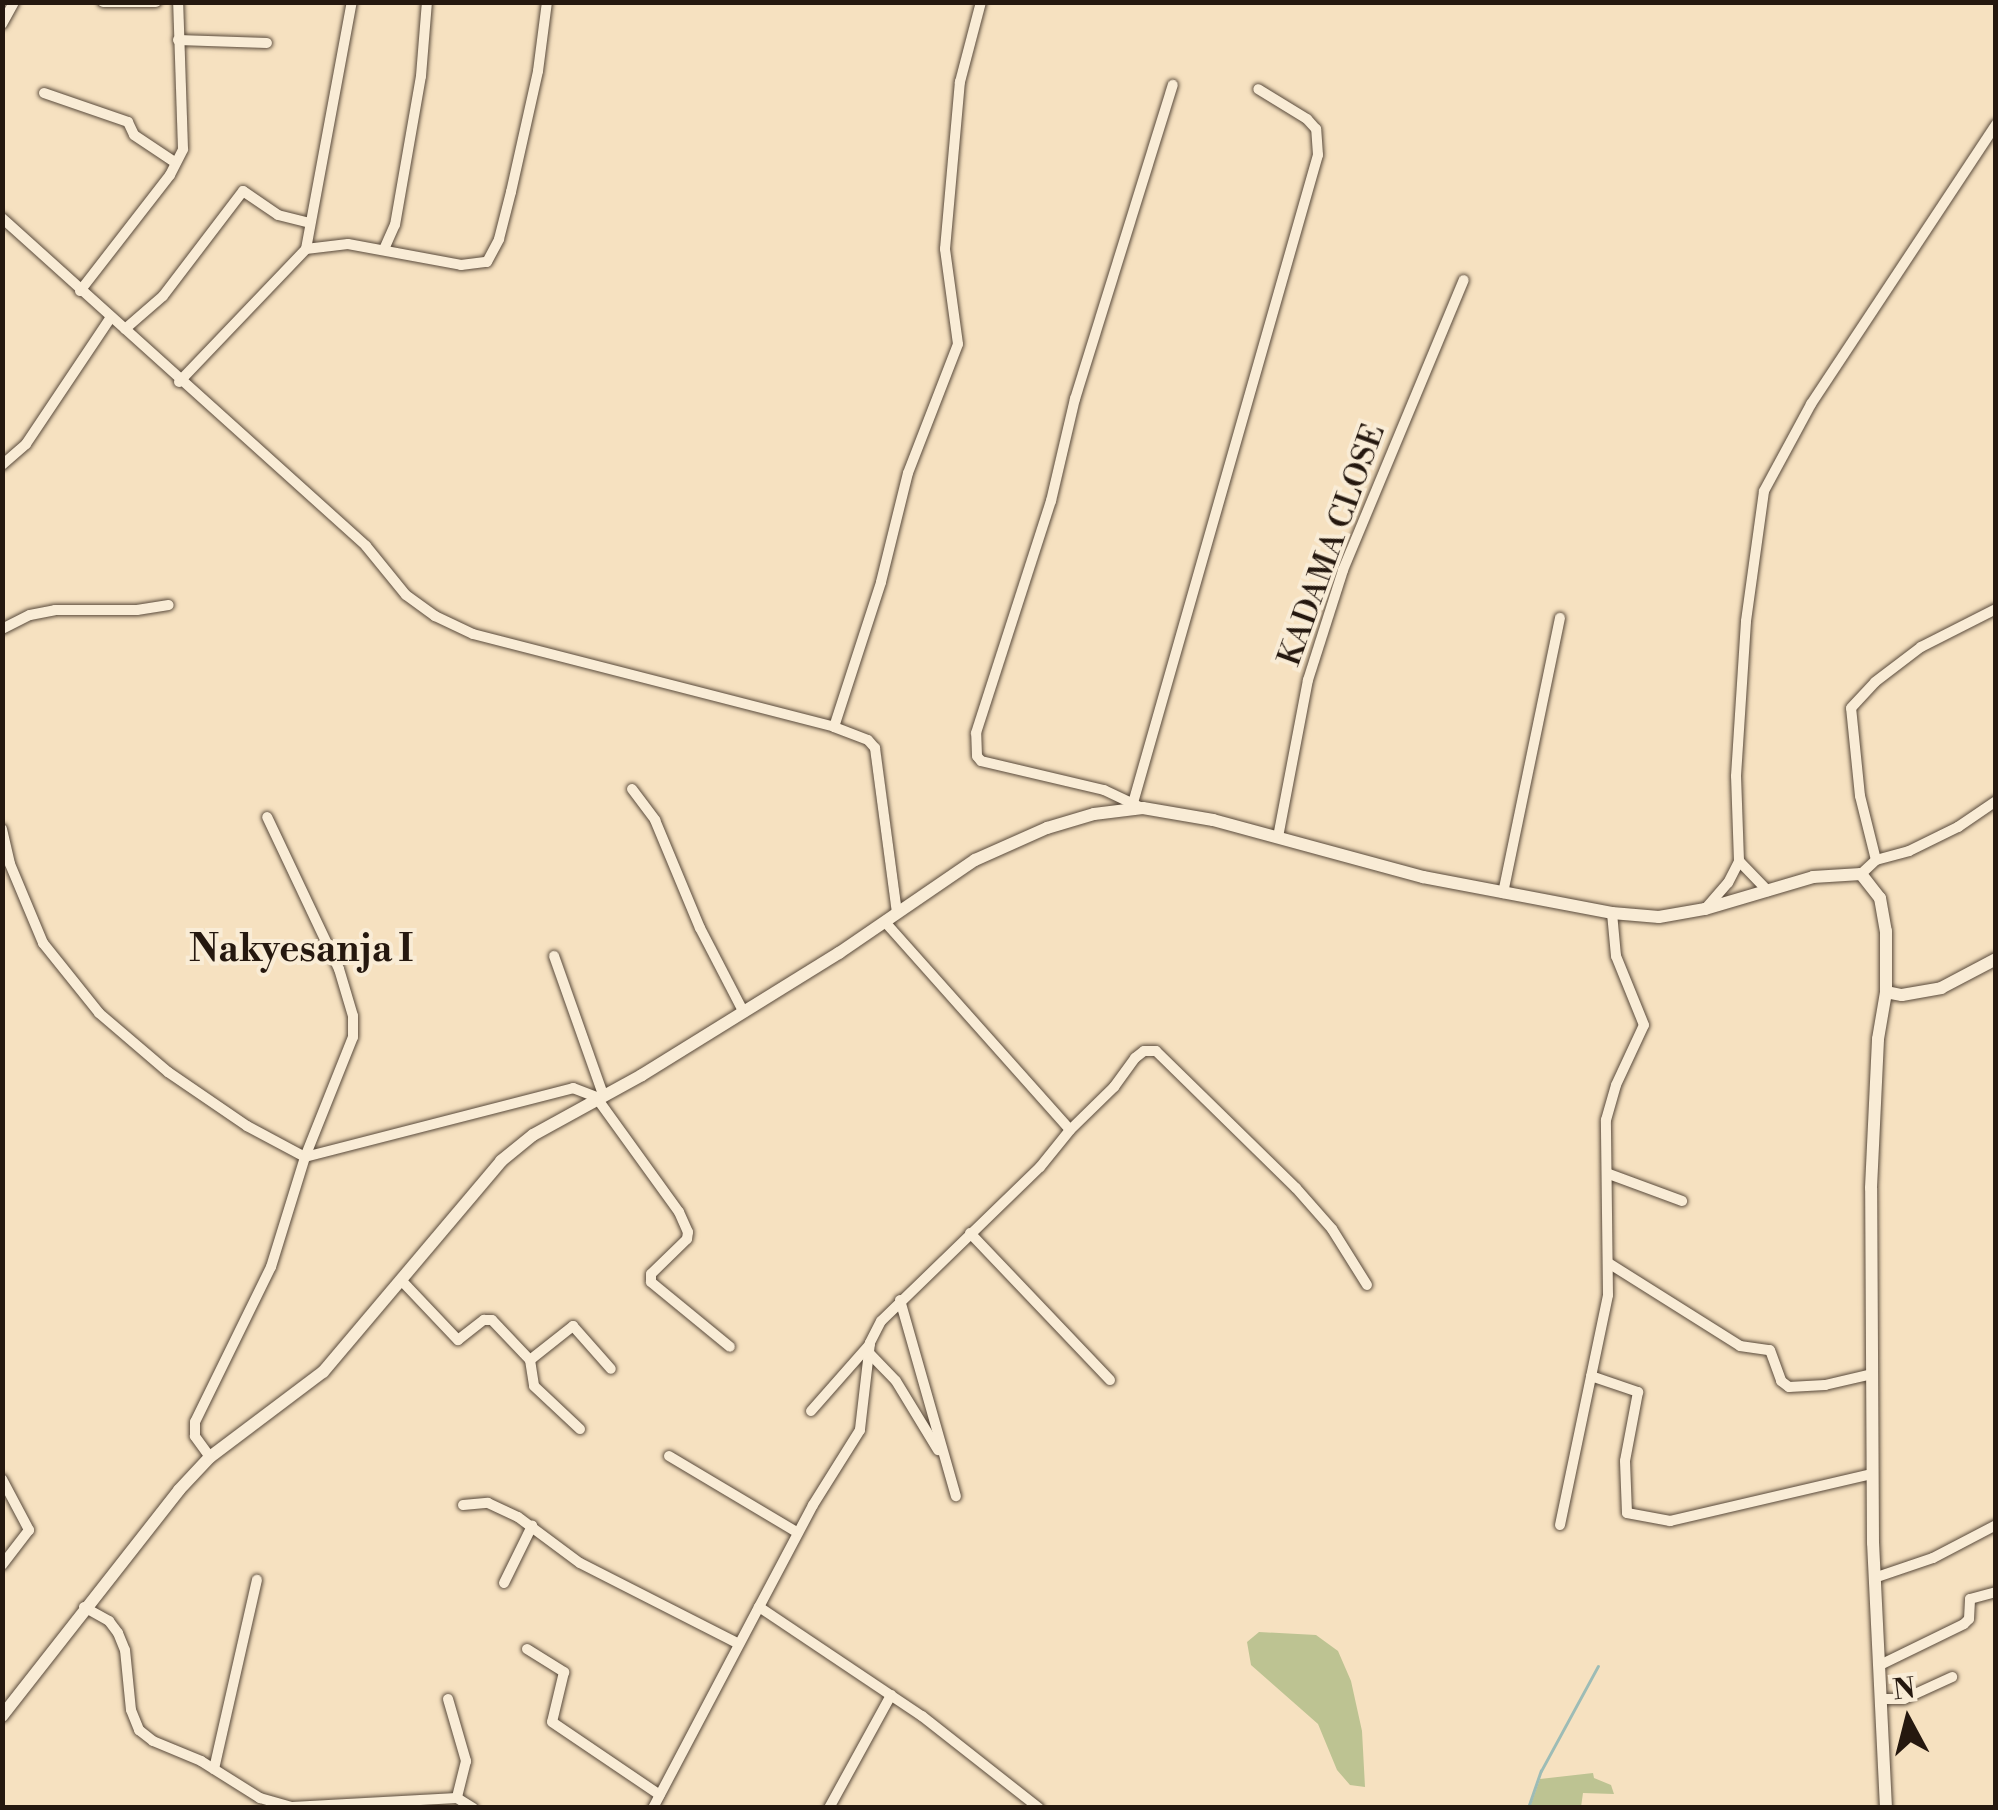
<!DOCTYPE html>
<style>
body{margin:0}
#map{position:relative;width:1998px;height:1810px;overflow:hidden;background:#f6e1c0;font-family:"Libre Bodoni",serif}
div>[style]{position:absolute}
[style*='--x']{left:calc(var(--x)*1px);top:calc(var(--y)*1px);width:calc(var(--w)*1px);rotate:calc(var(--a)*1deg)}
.green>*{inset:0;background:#bdc392}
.stream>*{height:2.5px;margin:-1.25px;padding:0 1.25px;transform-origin:1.25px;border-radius:1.25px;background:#9dbcb6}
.roads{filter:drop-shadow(0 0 2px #594a3b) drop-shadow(0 0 2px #594a3b)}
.minor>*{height:10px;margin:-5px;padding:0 5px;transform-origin:5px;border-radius:5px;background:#f9ecd6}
.tertiary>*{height:12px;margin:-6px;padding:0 6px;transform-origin:6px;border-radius:6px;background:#f9ecd6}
span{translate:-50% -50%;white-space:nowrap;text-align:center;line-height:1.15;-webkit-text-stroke:8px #f9ecd6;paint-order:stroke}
.street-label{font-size:32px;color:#25180f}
.quarter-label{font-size:38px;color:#25180f;font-weight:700}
.frame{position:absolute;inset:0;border:5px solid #25180f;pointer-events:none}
.north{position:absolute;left:1858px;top:1670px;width:100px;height:100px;-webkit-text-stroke:8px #f9ecd6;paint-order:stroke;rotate:353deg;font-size:28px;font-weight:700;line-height:40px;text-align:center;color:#25180f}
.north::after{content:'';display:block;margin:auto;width:35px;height:45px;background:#25180f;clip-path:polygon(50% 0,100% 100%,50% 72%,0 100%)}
</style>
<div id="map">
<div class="green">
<div style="clip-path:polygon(1259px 1632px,1316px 1635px,1338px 1651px,1351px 1681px,1362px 1731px,1365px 1787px,1350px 1785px,1337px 1770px,1318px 1724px,1251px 1665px,1247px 1642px)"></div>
<div style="clip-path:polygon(1593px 1773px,1594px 1778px,1611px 1785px,1614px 1794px,1583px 1793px,1581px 1807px,1530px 1807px,1540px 1779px)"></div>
</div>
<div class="stream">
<div style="--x:1528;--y:1808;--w:39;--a:-71"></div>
<div style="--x:1541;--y:1771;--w:119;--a:-61.5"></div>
</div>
<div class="roads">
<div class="minor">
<div style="--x:103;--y:2;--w:53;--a:0"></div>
<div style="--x:2;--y:24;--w:25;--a:-61"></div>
<div style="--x:178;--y:40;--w:89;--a:1.9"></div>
<div style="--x:44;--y:93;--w:89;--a:19"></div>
<div style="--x:128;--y:122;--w:14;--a:65"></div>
<div style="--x:134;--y:135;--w:50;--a:33.7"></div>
<div style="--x:2;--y:218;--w:490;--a:42"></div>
<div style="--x:366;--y:546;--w:63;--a:50.8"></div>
<div style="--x:406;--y:595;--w:36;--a:36"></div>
<div style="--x:435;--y:616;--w:42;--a:25.3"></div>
<div style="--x:473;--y:634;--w:373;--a:14.4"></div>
<div style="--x:834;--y:727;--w:36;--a:21"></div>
<div style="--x:868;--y:740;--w:11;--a:49"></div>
<div style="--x:875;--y:748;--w:165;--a:82.4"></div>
<div style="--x:385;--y:247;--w:24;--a:-66"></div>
<div style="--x:395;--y:225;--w:151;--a:-80.1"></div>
<div style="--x:421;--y:76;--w:74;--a:-85.4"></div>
<div style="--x:306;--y:249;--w:251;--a:-79.5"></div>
<div style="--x:80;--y:291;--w:147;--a:-52.2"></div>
<div style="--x:170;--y:175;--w:29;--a:-63"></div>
<div style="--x:183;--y:149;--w:147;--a:-91.9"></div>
<div style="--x:125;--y:329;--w:50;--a:-41"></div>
<div style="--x:163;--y:296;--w:132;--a:-52.7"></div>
<div style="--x:243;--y:191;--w:42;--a:34.4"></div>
<div style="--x:278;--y:215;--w:33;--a:14"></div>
<div style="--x:179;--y:382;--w:184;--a:-46.3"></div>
<div style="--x:306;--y:249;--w:42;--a:-6.8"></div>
<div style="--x:348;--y:244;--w:115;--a:10.5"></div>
<div style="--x:461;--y:265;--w:26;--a:-7"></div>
<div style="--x:487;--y:262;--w:26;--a:-62"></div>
<div style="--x:499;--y:239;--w:49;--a:-75.7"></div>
<div style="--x:511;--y:192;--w:124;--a:-77.4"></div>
<div style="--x:538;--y:71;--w:70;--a:-82.6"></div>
<div style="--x:2;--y:465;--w:32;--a:-41"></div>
<div style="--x:26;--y:444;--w:153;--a:-56.2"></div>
<div style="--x:2;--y:629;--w:31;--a:-27"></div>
<div style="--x:30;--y:615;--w:25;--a:-11"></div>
<div style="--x:55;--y:610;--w:82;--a:0"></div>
<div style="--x:137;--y:610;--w:32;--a:-9"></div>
<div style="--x:834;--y:727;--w:152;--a:-72"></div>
<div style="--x:881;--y:582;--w:112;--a:-76.1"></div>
<div style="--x:908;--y:473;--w:138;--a:-68.8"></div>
<div style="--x:958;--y:344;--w:96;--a:-97.8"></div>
<div style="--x:945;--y:249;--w:168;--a:-84.9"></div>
<div style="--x:960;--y:82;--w:83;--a:-75.3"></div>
<div style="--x:632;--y:789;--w:39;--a:53"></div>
<div style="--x:655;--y:820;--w:117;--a:67.4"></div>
<div style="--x:700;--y:928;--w:93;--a:62.6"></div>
<div style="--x:1133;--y:803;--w:674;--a:-74.07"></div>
<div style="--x:1318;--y:155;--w:26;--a:-94"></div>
<div style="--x:1316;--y:129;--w:13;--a:-132"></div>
<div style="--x:1307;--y:119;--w:57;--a:-148.5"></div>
<div style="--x:1142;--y:808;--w:42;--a:-154.7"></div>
<div style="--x:1104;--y:790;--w:126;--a:-166.7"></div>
<div style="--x:981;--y:761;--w:6;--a:-129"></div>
<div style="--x:977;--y:756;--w:23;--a:-92"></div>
<div style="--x:976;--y:733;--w:244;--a:-72.1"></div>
<div style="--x:1051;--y:501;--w:105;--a:-76.8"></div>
<div style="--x:1075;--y:399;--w:329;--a:-72.7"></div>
<div style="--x:2;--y:829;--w:36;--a:77"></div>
<div style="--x:10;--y:864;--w:86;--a:67.3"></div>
<div style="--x:43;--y:943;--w:90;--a:51.3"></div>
<div style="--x:99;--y:1013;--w:91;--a:40.5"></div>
<div style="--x:168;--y:1072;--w:96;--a:34.4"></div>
<div style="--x:247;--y:1126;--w:66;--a:28.1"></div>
<div style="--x:305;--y:1157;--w:277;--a:-14.4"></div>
<div style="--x:573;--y:1088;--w:25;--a:21"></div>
<div style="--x:596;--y:1097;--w:142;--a:54.2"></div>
<div style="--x:679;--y:1212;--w:22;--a:66"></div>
<div style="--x:688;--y:1232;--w:7;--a:98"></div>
<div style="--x:687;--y:1239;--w:50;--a:135.8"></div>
<div style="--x:651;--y:1274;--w:8;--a:90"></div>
<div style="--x:651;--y:1282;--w:102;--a:39.4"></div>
<div style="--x:1278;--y:837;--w:160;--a:-79.2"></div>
<div style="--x:1308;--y:680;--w:115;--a:-72.3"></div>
<div style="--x:1343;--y:570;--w:314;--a:-67.4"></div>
<div style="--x:1876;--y:860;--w:66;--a:-104"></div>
<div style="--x:1860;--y:796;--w:88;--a:-95.8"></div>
<div style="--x:1851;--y:708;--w:35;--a:-47"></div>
<div style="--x:1875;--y:682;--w:58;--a:-37.3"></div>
<div style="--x:1921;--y:647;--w:84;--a:-26.9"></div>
<div style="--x:1739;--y:861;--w:42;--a:46"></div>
<div style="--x:1861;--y:874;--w:21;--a:-43"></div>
<div style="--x:1876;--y:860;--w:34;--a:-15"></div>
<div style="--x:1909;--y:851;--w:55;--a:-26.1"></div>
<div style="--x:1958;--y:827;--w:46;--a:-34.4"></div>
<div style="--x:1503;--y:893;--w:281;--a:-78.3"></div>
<div style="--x:1706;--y:908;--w:33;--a:-49"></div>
<div style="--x:1728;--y:883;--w:25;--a:-63"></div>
<div style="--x:1739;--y:861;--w:85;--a:-92"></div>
<div style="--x:1736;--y:776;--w:155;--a:-86.3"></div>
<div style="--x:1746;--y:621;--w:131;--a:-82.1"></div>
<div style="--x:1764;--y:491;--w:99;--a:-61.6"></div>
<div style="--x:1811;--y:404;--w:335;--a:-56.5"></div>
<div style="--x:885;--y:922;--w:278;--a:48.3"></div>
<div style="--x:1070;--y:1130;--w:48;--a:129"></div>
<div style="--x:1040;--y:1167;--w:221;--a:135.9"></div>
<div style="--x:881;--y:1321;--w:25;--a:117"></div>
<div style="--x:870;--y:1343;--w:88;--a:96.6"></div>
<div style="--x:860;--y:1430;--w:89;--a:122.1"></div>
<div style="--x:813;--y:1505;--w:115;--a:117.9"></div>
<div style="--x:759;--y:1607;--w:196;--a:33.8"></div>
<div style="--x:922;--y:1716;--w:149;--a:38.2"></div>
<div style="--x:554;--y:956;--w:146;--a:70.5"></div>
<div style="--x:1070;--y:1130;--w:62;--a:-44.3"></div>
<div style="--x:1114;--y:1087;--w:36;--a:-54"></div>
<div style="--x:1135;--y:1058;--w:11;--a:-38"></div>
<div style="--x:1144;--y:1051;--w:12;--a:0"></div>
<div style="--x:1156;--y:1051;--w:196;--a:44.4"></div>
<div style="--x:1296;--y:1188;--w:55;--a:48.7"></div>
<div style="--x:1332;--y:1229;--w:66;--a:58"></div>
<div style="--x:1609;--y:1174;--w:78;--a:20.3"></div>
<div style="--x:970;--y:1233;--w:203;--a:46.4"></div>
<div style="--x:1610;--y:1264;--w:154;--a:32.2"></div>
<div style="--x:1740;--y:1346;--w:30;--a:8"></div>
<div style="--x:1770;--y:1350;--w:33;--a:70"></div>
<div style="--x:1781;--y:1381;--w:10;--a:37"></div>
<div style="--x:1789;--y:1387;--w:36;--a:-3"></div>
<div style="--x:1825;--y:1385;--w:48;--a:-13.2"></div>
<div style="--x:401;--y:1280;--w:83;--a:46.5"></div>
<div style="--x:458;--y:1340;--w:33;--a:-38"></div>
<div style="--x:484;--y:1320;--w:8;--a:0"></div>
<div style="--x:492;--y:1320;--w:55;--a:46.5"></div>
<div style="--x:530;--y:1360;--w:26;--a:81"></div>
<div style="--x:534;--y:1386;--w:63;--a:43.1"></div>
<div style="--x:900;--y:1300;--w:204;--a:74.1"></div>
<div style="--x:870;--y:1354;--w:37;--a:46"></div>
<div style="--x:896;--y:1381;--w:81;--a:58.7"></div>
<div style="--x:530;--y:1360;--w:55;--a:-38.3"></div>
<div style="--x:573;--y:1326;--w:57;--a:48.5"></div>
<div style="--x:1591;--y:1376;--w:50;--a:18.8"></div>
<div style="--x:1638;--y:1392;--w:70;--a:100.7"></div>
<div style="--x:1625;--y:1461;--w:52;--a:87.8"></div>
<div style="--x:1627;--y:1513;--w:44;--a:10.5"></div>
<div style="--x:1670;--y:1521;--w:207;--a:-13.1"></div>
<div style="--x:811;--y:1411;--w:89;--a:-48.6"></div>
<div style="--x:669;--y:1456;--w:150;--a:30.8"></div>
<div style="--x:210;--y:1457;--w:26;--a:-126"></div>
<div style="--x:195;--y:1436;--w:14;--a:-90"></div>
<div style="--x:195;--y:1422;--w:173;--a:-63.9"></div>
<div style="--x:271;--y:1267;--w:115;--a:-72.8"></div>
<div style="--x:305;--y:1157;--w:129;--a:-68.2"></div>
<div style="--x:353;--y:1037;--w:21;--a:-90"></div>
<div style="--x:353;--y:1016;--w:49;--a:-106.6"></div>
<div style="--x:339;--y:969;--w:168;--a:-115.3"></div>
<div style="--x:2;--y:1479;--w:58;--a:62.1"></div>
<div style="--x:29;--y:1530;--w:44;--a:127.6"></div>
<div style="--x:463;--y:1505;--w:25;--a:-5"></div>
<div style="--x:488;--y:1503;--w:33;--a:25"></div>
<div style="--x:518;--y:1517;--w:77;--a:36.6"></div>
<div style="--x:580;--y:1563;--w:178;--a:27"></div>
<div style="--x:1560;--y:1525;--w:235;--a:-78.2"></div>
<div style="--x:1608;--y:1295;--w:175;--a:-90.7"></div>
<div style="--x:1606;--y:1120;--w:36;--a:-74"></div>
<div style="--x:1616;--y:1085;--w:66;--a:-65"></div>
<div style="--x:1644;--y:1025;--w:74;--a:-112.1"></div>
<div style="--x:1616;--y:956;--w:43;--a:-95.3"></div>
<div style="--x:1877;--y:1577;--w:59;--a:-18.7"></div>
<div style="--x:1933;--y:1558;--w:71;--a:-27.6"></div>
<div style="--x:504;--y:1583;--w:64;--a:-63.8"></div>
<div style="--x:84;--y:1607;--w:29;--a:29"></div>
<div style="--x:109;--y:1621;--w:15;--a:53"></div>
<div style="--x:118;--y:1633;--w:18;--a:68"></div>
<div style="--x:125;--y:1650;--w:60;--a:84.3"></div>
<div style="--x:131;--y:1710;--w:22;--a:68"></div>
<div style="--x:139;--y:1730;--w:18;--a:38"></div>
<div style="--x:153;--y:1741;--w:52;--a:22.6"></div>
<div style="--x:201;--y:1761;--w:70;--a:32.1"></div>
<div style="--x:260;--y:1798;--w:33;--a:16"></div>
<div style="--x:292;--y:1807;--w:165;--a:-3.1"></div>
<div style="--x:457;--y:1798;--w:19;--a:32"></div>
<div style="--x:527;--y:1649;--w:44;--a:31.9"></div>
<div style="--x:564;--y:1672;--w:51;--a:103.5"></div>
<div style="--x:552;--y:1722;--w:130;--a:34.1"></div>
<div style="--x:1880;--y:1665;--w:93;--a:-26"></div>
<div style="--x:1964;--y:1624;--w:7;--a:-45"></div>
<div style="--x:1969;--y:1619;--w:20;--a:-87"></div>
<div style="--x:1970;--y:1599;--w:27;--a:-15"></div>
<div style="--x:448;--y:1699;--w:65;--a:73.8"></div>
<div style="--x:466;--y:1761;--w:38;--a:104"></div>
<div style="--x:1881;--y:1699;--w:23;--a:0"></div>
<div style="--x:1904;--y:1699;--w:53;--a:-24.6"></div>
<div style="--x:214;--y:1769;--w:194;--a:-77.2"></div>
<div style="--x:653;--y:1808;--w:227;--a:-62.2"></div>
<div style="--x:829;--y:1808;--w:129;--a:-61.2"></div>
</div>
<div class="tertiary">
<div style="--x:2;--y:1716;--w:287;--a:-51.9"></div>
<div style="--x:179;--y:1490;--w:45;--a:-46.8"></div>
<div style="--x:210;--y:1457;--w:141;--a:-37"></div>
<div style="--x:323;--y:1372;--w:276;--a:-49.8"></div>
<div style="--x:501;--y:1161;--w:41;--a:-39.1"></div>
<div style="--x:533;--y:1135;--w:124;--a:-28.8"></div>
<div style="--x:642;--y:1075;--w:232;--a:-31.8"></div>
<div style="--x:839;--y:953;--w:165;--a:-34.4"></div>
<div style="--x:975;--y:860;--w:79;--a:-24"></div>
<div style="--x:1047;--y:828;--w:49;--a:-16.6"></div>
<div style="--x:1094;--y:814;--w:49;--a:-7"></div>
<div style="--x:1143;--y:808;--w:71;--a:9.7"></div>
<div style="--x:1213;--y:820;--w:218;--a:15.2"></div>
<div style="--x:1423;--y:877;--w:192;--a:10.8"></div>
<div style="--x:1612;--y:913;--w:47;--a:4.9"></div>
<div style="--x:1659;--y:917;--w:47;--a:-9.9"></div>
<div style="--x:1705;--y:909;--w:113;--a:-16.5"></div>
<div style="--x:1813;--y:877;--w:48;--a:-3.6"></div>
<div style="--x:1861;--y:874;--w:31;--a:52"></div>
<div style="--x:1880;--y:898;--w:34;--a:80"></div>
<div style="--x:1886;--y:931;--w:61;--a:90"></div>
<div style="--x:1886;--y:992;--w:16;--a:11"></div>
<div style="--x:1902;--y:995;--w:40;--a:-10"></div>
<div style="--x:1941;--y:988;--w:62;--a:-27.8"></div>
<div style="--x:1886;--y:1808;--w:265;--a:-92.8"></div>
<div style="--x:1873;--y:1543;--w:355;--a:-90.3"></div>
<div style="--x:1871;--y:1188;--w:149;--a:-87.3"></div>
<div style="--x:1878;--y:1039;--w:48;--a:-80.3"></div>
</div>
</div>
<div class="street-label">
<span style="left:1332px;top:545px;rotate:-70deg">KADAMA CLOSE</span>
</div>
<div class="quarter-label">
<span style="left:301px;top:950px">Nakyesanja I</span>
</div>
<div class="frame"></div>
<div class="north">N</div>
</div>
